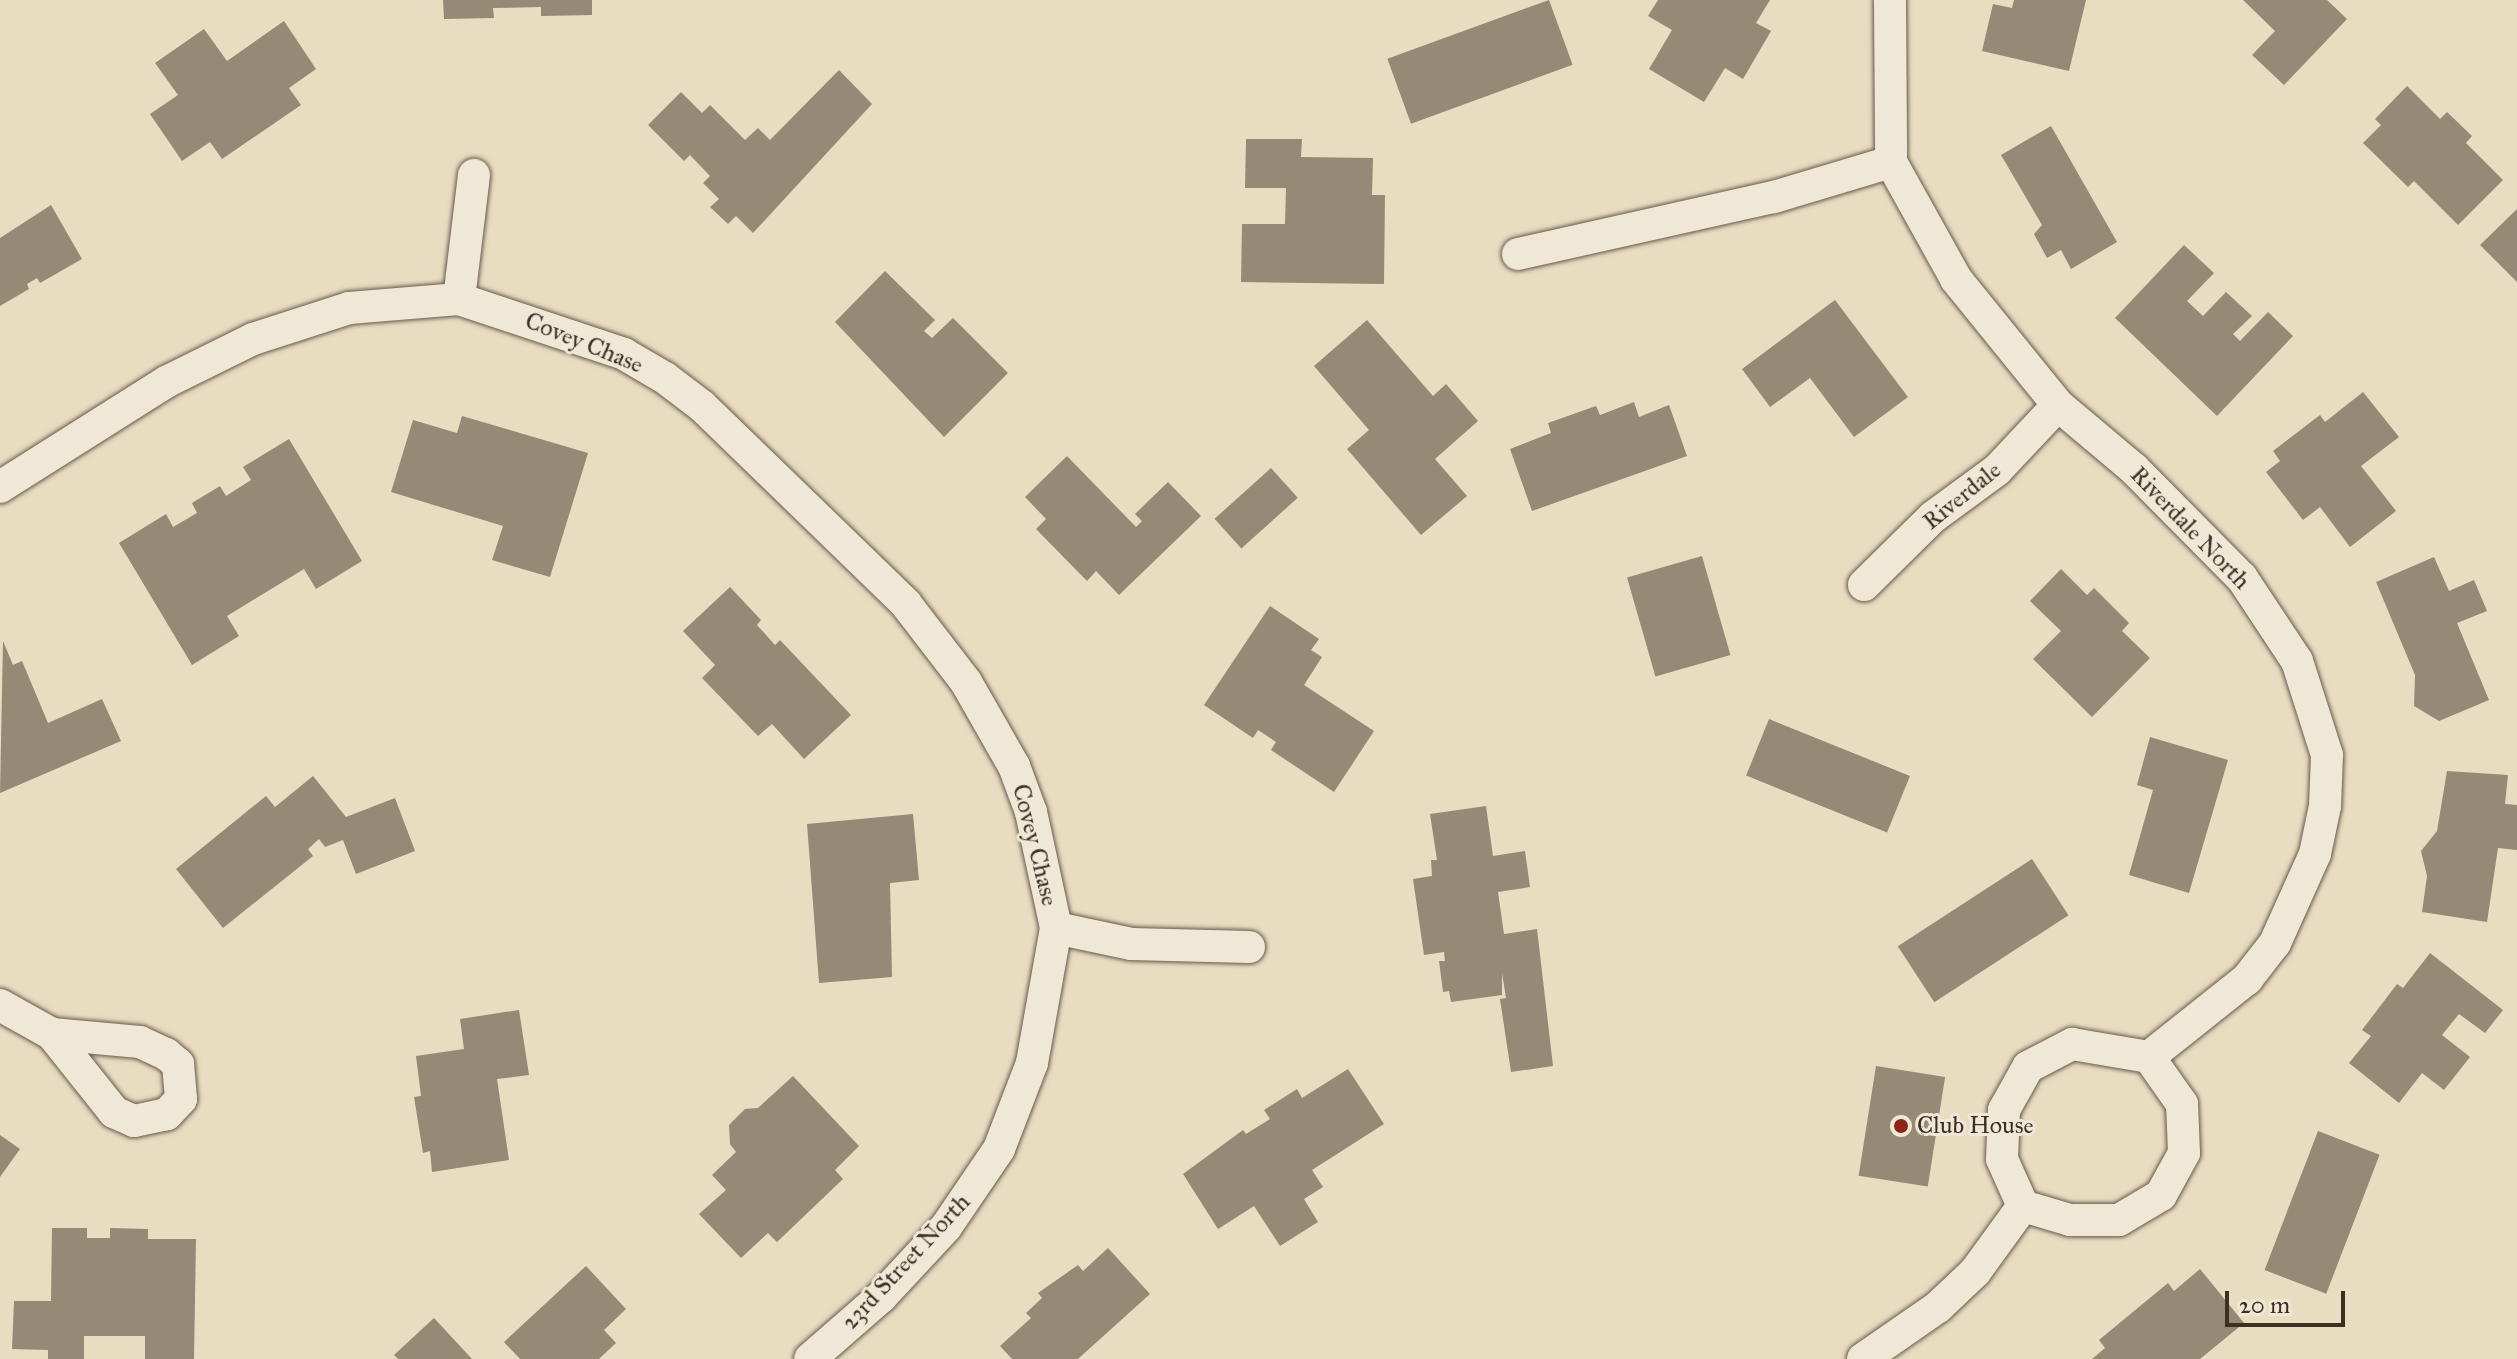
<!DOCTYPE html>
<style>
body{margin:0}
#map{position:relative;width:2517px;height:1359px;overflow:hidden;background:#e8dcc1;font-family:"IM FELL Great Primer",serif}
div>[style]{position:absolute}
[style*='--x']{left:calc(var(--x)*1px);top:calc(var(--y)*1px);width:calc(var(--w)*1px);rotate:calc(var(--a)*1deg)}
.building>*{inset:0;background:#968976;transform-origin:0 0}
.roads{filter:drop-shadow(0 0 2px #685a4b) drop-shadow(0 0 2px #685a4b)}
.street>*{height:32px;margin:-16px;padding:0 16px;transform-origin:16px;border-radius:16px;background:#f0e8d7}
.dots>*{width:22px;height:22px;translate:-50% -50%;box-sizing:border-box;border:4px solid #f0e8d7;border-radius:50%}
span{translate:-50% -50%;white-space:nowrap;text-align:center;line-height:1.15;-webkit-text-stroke:6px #f0e8d7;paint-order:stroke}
.street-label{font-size:24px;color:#3d2f24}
.poi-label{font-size:24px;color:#3d2f24}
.left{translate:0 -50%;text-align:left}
.scale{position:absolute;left:2225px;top:1291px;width:120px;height:36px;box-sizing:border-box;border:4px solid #3d2f24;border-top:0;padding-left:10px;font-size:24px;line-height:28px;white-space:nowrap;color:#3d2f24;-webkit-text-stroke:6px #f0e8d7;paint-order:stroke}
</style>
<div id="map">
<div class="building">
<div style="clip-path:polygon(443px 0,592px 0,592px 15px,541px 16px,541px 7px,493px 8px,494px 18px,444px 19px)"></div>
<div style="left:1549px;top:0;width:69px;height:172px;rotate:70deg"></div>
<div style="clip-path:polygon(1658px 0,1770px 0,1756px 23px,1771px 31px,1743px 79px,1725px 68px,1704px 102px,1649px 69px,1672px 30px,1648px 16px)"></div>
<div style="clip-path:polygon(2014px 0,2086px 0,2069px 71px,1982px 51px,1993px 4px,2012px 8px)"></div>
<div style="clip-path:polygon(2243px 0,2327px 0,2347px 19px,2284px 85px,2252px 55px,2275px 31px)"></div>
<div style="clip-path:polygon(284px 21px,316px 69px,289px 88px,301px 105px,222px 159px,210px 142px,182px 161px,150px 114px,178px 95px,155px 63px,204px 29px,227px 61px)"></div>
<div style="clip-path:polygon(839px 70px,872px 104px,753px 233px,736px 216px,728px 224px,710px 207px,719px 199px,703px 183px,710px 176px,690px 155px,684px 161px,648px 125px,681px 92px,702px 113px,710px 105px,745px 140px,758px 128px,770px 140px)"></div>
<div style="clip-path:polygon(2407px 86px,2440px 119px,2447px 112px,2472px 136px,2466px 143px,2503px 180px,2458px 225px,2414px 181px,2408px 187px,2363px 143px,2381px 125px,2375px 119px)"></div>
<div style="clip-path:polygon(2051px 126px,2117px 242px,2071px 269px,2061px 250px,2047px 258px,2034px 234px,2042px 225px,2001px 155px)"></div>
<div style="clip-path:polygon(1246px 139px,1302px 139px,1301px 157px,1373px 158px,1372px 195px,1385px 195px,1384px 284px,1241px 282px,1242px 224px,1285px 224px,1286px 188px,1245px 188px)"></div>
<div style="clip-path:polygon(51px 205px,82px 259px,40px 283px,37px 278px,27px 284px,29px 289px,0 306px,0 238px)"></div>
<div style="clip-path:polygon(2517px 209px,2517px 282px,2480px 245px)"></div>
<div style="clip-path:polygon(2184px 245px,2214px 273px,2187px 301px,2203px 316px,2226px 292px,2252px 316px,2233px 334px,2240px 341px,2268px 312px,2293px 336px,2217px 416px,2115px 318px)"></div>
<div style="clip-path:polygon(885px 271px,935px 320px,924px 331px,932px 338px,953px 318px,1008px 373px,944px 437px,835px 322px)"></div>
<div style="clip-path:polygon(1835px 300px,1908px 397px,1854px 437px,1810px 378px,1770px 407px,1742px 369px)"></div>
<div style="clip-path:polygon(1367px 320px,1433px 396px,1446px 384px,1478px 421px,1435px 459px,1467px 496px,1421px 535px,1347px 449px,1369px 430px,1314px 366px)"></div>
<div style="clip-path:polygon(2363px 392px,2399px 437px,2361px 466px,2396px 511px,2350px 547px,2320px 507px,2303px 520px,2266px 472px,2280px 461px,2273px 451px,2320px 415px,2325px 422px)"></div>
<div style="clip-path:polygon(1634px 402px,1639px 417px,1669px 405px,1687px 456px,1532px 511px,1510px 449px,1551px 433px,1548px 423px,1596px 406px,1600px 415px)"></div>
<div style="clip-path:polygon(462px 416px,588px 453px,550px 577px,492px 560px,503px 526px,391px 492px,413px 420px,457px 433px)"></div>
<div style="clip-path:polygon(289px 439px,362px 561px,316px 589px,304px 569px,227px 616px,239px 636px,192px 665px,119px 543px,166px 514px,173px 527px,197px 513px,192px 503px,220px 486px,226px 496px,251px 480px,243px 467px)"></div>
<div style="clip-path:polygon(1067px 456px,1136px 527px,1142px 521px,1135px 514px,1168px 482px,1201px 516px,1119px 595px,1096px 571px,1087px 581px,1036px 529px,1046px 519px,1025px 497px)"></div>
<div style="left:1271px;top:468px;width:40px;height:76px;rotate:48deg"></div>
<div style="left:1702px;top:556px;width:103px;height:78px;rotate:74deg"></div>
<div style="clip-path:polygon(2434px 557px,2449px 591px,2474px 580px,2487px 611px,2457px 623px,2489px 700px,2439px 721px,2414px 706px,2415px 675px,2376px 582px)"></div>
<div style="clip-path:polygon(2061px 569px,2087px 595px,2094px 588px,2129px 623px,2122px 631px,2150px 658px,2092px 717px,2033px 659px,2061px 631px,2030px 601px)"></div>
<div style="clip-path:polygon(730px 587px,761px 620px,757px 625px,775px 645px,780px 640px,851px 715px,804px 759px,772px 724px,758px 736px,702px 678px,715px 665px,683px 631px)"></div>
<div style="clip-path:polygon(1270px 606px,1319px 639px,1311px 650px,1322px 657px,1304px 685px,1374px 731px,1334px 792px,1271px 750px,1276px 742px,1258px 730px,1253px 738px,1204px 705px)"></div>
<div style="clip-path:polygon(3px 641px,13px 665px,22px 661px,48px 723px,102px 699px,121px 741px,0 793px)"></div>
<div style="left:1769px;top:719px;width:152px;height:61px;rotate:22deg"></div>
<div style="clip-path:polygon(2150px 737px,2228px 760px,2189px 893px,2129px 875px,2153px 790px,2137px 785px)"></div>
<div style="clip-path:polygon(2447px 771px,2508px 775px,2505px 804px,2517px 805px,2517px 850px,2498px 848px,2487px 922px,2422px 912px,2427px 876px,2421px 851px,2437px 831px)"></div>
<div style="clip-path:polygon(313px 776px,346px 817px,395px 798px,415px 851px,356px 874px,343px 840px,325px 847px,319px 839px,308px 849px,313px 856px,223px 928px,176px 869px,266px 796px,275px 807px)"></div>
<div style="clip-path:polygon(1486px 806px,1493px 856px,1525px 851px,1530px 887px,1498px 892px,1504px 934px,1537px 929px,1553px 1066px,1511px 1072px,1500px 999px,1506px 998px,1502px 973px,1502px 995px,1451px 1002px,1449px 991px,1443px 992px,1439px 961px,1445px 961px,1444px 952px,1424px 955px,1413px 879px,1432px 876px,1431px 860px,1437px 860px,1430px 814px)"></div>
<div style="clip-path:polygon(913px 814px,919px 880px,890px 883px,892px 977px,819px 983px,807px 824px)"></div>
<div style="left:2032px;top:859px;width:67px;height:160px;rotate:57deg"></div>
<div style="clip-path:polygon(2430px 953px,2503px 1010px,2485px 1033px,2459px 1014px,2442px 1035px,2470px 1057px,2444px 1090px,2422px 1073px,2399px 1103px,2349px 1063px,2371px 1036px,2362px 1030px,2397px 984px,2403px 988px)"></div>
<div style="clip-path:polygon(519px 1010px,529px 1075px,497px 1079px,509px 1160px,432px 1172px,430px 1151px,423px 1153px,414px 1097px,421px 1096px,416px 1056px,464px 1049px,460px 1019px)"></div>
<div style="left:1876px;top:1066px;width:70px;height:111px;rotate:9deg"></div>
<div style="clip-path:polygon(1348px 1069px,1384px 1124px,1312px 1170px,1323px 1187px,1304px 1199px,1318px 1222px,1280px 1246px,1254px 1206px,1218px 1229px,1183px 1174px,1243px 1130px,1246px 1134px,1270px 1119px,1264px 1110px,1297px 1089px,1302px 1098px)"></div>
<div style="clip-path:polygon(793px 1076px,859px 1146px,835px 1170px,843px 1179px,777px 1242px,768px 1233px,741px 1258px,699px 1214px,726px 1190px,712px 1175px,736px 1152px,730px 1144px,729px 1125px,745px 1109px,758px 1108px)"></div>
<div style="left:2318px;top:1131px;width:66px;height:149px;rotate:21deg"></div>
<div style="clip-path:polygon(0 1135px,20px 1149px,0 1177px)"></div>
<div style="clip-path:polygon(52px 1228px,87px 1228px,87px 1238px,110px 1238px,110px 1228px,148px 1229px,148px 1239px,196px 1239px,194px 1359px,145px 1359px,145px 1336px,84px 1336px,84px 1359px,48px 1359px,48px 1350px,12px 1349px,14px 1301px,51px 1301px)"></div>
<div style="clip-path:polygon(1108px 1248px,1150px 1294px,1078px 1359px,1012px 1359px,1000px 1346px,1031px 1318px,1026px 1313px,1042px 1298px,1038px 1293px,1078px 1265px,1083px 1271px)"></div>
<div style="clip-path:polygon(586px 1266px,626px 1309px,604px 1330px,616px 1343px,599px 1359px,520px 1359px,504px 1342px)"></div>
<div style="clip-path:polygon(2200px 1269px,2244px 1323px,2200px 1359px,2092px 1359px,2105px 1348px,2099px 1340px,2168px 1283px,2174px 1291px)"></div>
<div style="clip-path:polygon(434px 1318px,472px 1359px,398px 1359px,394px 1355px)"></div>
</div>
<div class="roads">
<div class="street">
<div style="--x:1890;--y:0;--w:162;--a:89.6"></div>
<div style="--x:1891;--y:162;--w:134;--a:60.9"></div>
<div style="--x:1956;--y:279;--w:162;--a:51"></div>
<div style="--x:2058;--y:405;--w:99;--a:40.1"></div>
<div style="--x:2134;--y:469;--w:153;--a:45.3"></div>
<div style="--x:2242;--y:578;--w:100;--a:56.5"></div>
<div style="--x:2297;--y:661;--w:99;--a:72.3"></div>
<div style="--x:2327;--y:755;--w:51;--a:92.2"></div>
<div style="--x:2325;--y:806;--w:49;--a:101.8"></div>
<div style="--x:2315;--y:854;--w:98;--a:114.2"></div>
<div style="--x:2275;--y:943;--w:46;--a:127.9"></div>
<div style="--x:2247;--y:979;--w:125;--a:141.5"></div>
<div style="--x:1518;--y:254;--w:262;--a:-12.6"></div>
<div style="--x:1774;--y:197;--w:122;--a:-16.7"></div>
<div style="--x:459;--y:299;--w:125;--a:-83.1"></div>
<div style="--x:0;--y:487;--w:196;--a:-32.3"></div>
<div style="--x:166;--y:382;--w:97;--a:-26.3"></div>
<div style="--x:253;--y:339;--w:101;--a:-17.9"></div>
<div style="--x:349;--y:308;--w:110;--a:-4.7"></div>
<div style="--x:459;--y:299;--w:174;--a:18.4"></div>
<div style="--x:624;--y:354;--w:48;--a:30.3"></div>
<div style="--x:665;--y:378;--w:46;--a:37.1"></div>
<div style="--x:702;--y:406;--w:284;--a:44.1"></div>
<div style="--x:906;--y:604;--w:98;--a:52.4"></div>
<div style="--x:966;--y:682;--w:97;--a:60.3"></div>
<div style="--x:1014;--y:766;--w:49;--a:69.7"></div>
<div style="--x:1031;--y:812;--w:119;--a:77.8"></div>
<div style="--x:1056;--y:928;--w:137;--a:100.1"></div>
<div style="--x:1032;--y:1063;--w:92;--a:111"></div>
<div style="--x:999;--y:1149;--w:94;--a:124.2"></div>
<div style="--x:946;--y:1227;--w:96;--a:132.9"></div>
<div style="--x:881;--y:1297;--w:94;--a:138.9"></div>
<div style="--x:1864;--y:585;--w:97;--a:-44.6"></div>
<div style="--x:1933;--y:517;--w:79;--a:-36.3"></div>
<div style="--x:1997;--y:470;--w:89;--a:-46.8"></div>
<div style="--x:1056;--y:928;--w:77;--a:12"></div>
<div style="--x:1131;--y:944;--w:118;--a:1.5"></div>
<div style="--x:0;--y:1005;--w:60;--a:29.1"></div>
<div style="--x:52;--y:1034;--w:88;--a:5.2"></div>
<div style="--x:140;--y:1042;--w:29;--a:25"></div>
<div style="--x:166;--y:1054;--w:16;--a:40"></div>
<div style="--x:178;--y:1064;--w:35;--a:85"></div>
<div style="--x:181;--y:1099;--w:21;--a:133"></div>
<div style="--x:167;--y:1114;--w:34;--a:168"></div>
<div style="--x:134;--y:1121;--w:22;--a:-156"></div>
<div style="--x:114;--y:1112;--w:100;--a:-128.5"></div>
<div style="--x:2023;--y:1206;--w:49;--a:16.6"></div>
<div style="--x:2070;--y:1220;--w:49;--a:0"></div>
<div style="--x:2119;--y:1220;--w:49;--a:-30.8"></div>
<div style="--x:2161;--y:1195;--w:48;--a:-61.3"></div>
<div style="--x:2184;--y:1153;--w:49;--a:-92.3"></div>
<div style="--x:2182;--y:1104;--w:57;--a:-125.1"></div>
<div style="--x:1863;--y:1359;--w:91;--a:-34.7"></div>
<div style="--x:1938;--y:1307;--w:51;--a:-43.4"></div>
<div style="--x:1975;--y:1272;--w:82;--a:-54"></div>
<div style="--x:2023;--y:1206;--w:51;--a:-114.1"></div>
<div style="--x:2002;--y:1159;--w:49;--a:-87.7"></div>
<div style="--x:2004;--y:1110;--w:49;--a:-60.8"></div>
<div style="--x:2028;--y:1067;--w:50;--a:-27.6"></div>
<div style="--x:2072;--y:1044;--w:78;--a:9.6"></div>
</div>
</div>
<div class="dots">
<div style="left:1901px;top:1126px;background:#8f2418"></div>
</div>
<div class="street-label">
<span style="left:584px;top:343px;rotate:22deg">Covey Chase</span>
<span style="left:1962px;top:496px;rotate:-39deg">Riverdale</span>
<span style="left:2190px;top:528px;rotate:46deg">Riverdale North</span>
<span style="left:1035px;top:845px;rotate:76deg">Covey Chase</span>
<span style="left:906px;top:1262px;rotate:-47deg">23rd Street North</span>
</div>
<div class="poi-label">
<span class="left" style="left:1917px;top:1126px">Club House</span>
</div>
<div class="scale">20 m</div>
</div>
